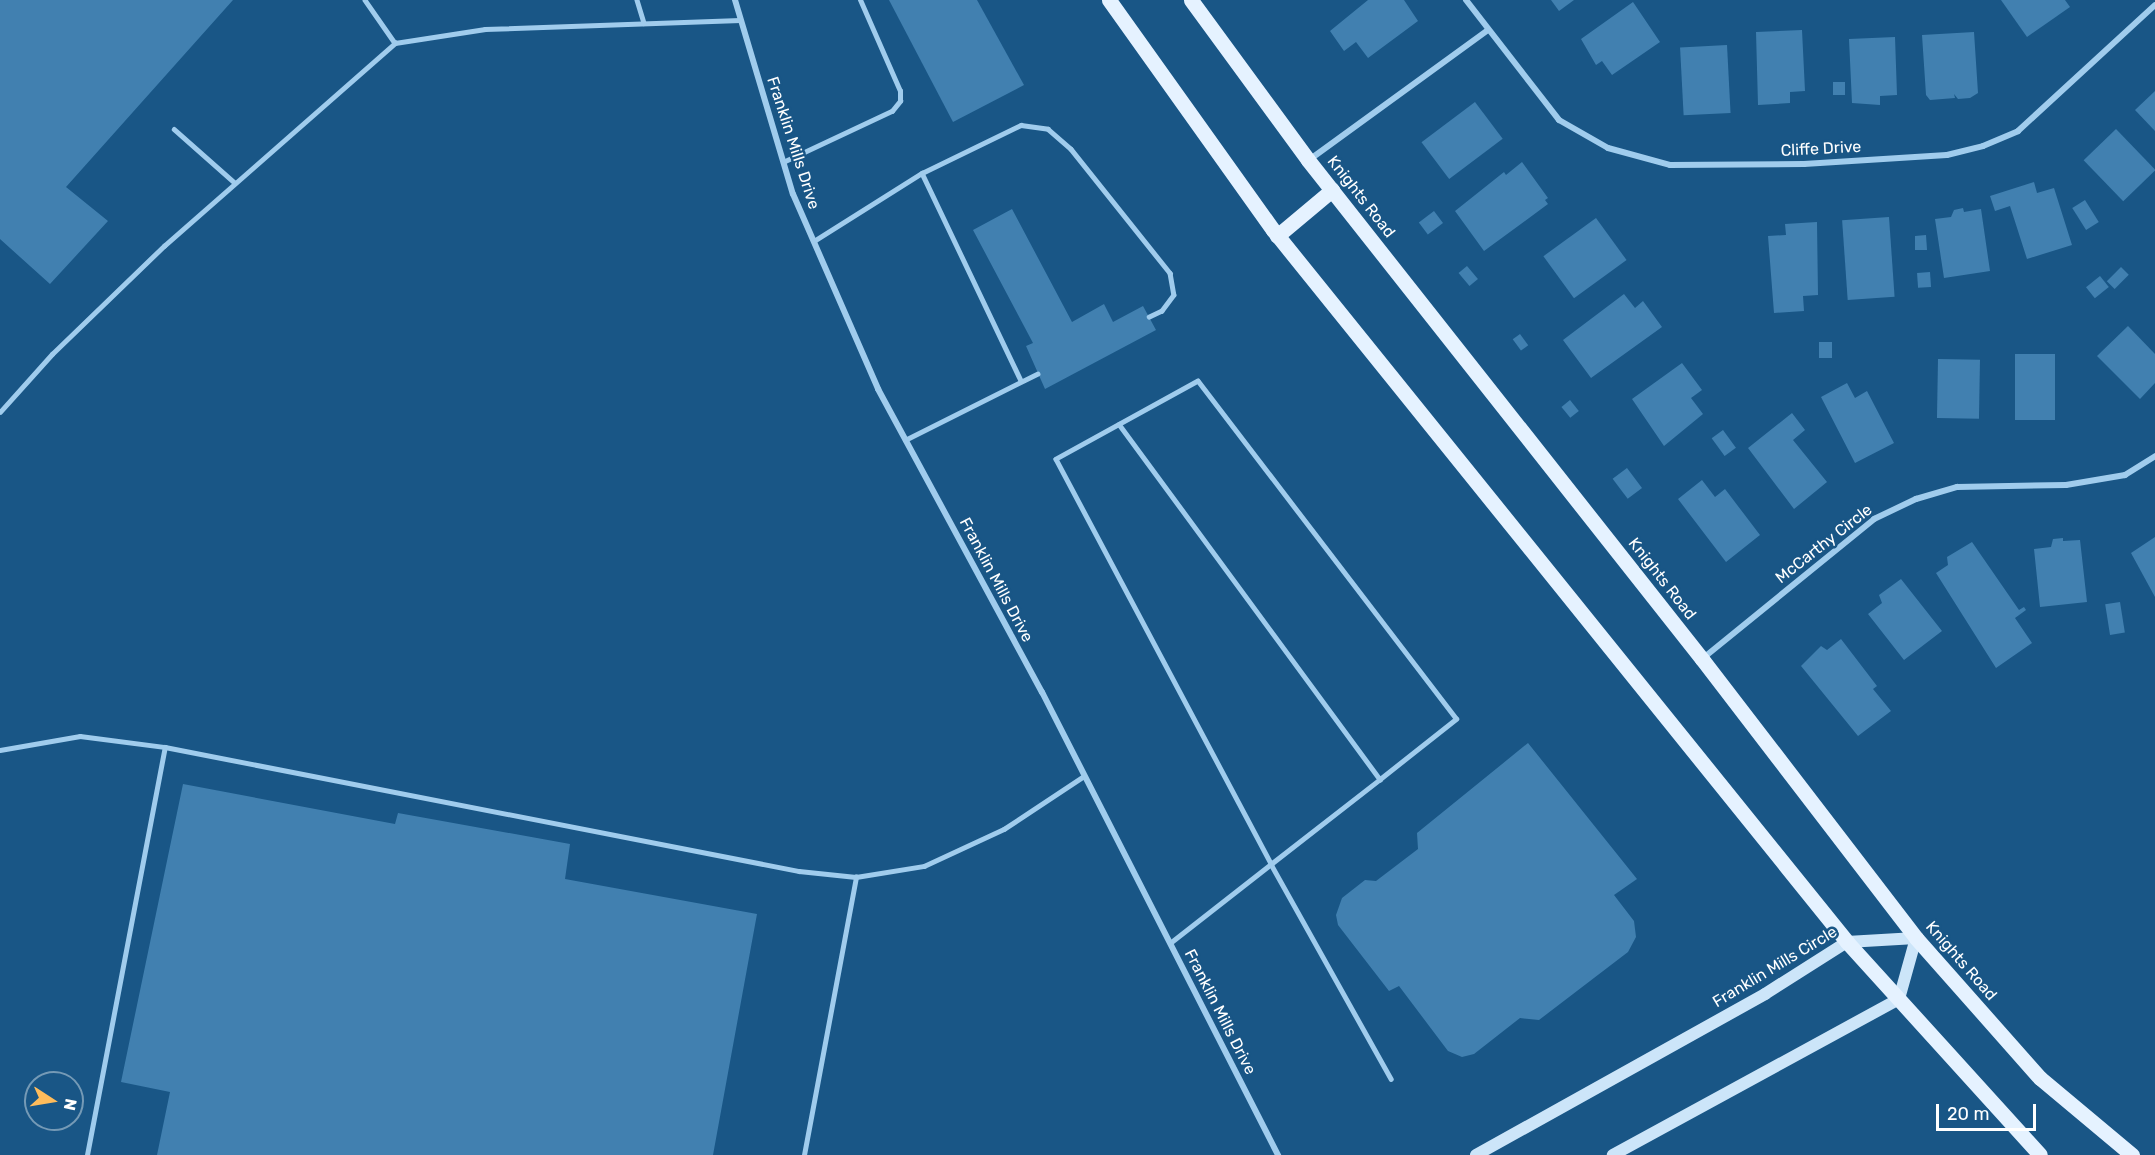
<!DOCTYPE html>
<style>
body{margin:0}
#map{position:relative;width:2155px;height:1155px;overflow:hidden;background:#195686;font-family:Rubik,sans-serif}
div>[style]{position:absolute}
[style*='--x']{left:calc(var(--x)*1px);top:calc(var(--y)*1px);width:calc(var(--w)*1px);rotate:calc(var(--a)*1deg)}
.building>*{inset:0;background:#4180b0;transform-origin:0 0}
.lane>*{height:4.5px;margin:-2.25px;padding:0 2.25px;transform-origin:2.25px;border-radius:2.25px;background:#a0cced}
.street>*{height:6px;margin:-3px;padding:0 3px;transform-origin:3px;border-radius:3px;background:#a0cced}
.secondary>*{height:12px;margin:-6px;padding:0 6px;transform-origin:6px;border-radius:6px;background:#cce5f9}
.primary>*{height:15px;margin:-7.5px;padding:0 7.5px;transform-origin:7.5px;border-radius:7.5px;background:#e5f2ff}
span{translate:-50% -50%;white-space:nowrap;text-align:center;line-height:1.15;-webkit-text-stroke:5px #195686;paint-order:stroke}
.street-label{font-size:16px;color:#fff}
.north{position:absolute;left:24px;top:1071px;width:60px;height:60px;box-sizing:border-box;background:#195686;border:2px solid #759ab6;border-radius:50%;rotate:102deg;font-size:16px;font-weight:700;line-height:24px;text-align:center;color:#fff}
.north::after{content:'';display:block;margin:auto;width:21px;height:27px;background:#ffbc5b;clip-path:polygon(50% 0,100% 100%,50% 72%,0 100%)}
.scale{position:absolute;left:1936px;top:1104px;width:100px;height:27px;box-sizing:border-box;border:3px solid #fff;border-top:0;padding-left:8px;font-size:18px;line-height:21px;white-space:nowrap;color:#fff;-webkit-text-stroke:4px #195686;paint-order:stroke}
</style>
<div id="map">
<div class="building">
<div style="clip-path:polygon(0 0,233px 0,66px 187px,108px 221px,50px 284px,0 239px)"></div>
<div style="clip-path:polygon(889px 0,977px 0,1024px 85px,953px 122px)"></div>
<div style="clip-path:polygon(1368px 0,1404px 0,1418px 21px,1368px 58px,1356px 42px,1344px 51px,1330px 31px)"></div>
<div style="clip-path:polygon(1551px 0,1574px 0,1559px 11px)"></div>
<div style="clip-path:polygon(2001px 0,2065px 0,2070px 7px,2027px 37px)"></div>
<div style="clip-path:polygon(1633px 2px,1660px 42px,1612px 75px,1602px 61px,1596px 65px,1581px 39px)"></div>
<div style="clip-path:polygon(1802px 30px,1805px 91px,1790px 92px,1790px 103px,1758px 105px,1756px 32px)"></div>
<div style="clip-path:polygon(1974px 32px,1978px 93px,1970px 98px,1958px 99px,1954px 94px,1955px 98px,1930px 100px,1926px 95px,1922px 35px)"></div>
<div style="clip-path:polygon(1895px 37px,1897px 95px,1880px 96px,1880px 105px,1852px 103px,1849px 39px)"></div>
<div style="left:1727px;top:45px;width:68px;height:47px;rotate:87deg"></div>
<div style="left:1845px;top:82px;width:13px;height:12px;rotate:90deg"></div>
<div style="clip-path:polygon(2155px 91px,2155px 131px,2135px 110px)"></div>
<div style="left:1475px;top:102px;width:46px;height:67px;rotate:53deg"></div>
<div style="left:2116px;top:129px;width:57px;height:45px;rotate:46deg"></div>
<div style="clip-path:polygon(1522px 162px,1548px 198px,1545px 200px,1548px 204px,1484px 251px,1455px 211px,1504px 172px,1506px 175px)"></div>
<div style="clip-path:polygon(2034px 182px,2037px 193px,2054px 188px,2072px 245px,2027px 259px,2010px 206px,1995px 211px,1990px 196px)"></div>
<div style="left:2085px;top:200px;width:26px;height:15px;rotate:58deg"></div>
<div style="clip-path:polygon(1963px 208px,1964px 212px,1981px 209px,1990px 271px,1944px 278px,1935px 219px,1951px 217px,1954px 210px)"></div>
<div style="clip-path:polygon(1012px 209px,1072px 322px,1104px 304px,1113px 322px,1143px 306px,1156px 330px,1045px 389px,1026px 346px,1033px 343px,973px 230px)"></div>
<div style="left:1434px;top:211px;width:15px;height:19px;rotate:53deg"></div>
<div style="left:1889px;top:217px;width:80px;height:47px;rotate:86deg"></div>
<div style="left:1596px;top:218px;width:52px;height:65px;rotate:54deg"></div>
<div style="clip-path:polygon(1817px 222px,1818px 295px,1803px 296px,1804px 311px,1774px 313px,1768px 236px,1786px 235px,1785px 224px)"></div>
<div style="clip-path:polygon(1926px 235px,1927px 250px,1915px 250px,1915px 236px)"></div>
<div style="left:1467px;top:266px;width:17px;height:11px;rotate:50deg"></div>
<div style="left:2121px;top:267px;width:11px;height:20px;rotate:45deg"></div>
<div style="left:1930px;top:272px;width:15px;height:13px;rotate:86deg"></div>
<div style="left:2100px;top:276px;width:14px;height:18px;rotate:51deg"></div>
<div style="clip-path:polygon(1624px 294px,1635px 308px,1643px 301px,1662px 327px,1591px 378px,1563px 340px)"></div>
<div style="clip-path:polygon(2128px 326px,2155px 354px,2155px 383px,2140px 399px,2097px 356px)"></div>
<div style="left:1520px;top:334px;width:14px;height:9px;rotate:54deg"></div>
<div style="left:1819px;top:342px;width:13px;height:16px"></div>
<div style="left:2015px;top:354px;width:40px;height:66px"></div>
<div style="left:1938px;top:359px;width:42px;height:59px;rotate:1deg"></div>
<div style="clip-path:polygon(1682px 363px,1702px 390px,1691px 398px,1703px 414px,1664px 446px,1632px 399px)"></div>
<div style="clip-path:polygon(1847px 383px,1855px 398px,1867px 391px,1894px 443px,1855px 463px,1821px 397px)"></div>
<div style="left:1570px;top:400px;width:14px;height:11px;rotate:51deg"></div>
<div style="clip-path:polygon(1792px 413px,1805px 430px,1793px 440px,1827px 482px,1794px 509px,1748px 448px)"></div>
<div style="left:1723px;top:430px;width:22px;height:14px;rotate:54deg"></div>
<div style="left:1627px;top:468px;width:25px;height:18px;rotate:53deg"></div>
<div style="clip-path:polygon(1702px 480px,1715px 497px,1725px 489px,1760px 535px,1726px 562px,1678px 499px)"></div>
<div style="clip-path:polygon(2155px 537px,2155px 597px,2131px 553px)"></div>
<div style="clip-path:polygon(2063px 538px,2063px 541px,2080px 540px,2087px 602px,2040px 607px,2034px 549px,2051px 547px,2053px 539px)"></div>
<div style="clip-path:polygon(1972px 542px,2019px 610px,2024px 607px,2026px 610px,2015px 618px,2032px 643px,1996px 668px,1936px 573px,1948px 565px,1947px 557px)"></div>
<div style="clip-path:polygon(1901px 579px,1942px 631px,1904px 660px,1868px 614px,1882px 603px,1879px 595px)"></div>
<div style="left:2120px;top:602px;width:31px;height:15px;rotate:81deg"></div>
<div style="clip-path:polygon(1841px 639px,1877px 686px,1873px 689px,1891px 711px,1858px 736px,1801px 666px,1821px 646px,1827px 650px)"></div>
<div style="clip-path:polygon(1528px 743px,1637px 879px,1614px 895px,1634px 921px,1636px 937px,1628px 952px,1539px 1020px,1520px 1018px,1474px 1054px,1462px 1057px,1448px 1051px,1399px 986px,1389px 991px,1338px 925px,1336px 915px,1342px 898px,1365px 880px,1376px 881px,1418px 849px,1417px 833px)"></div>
<div style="clip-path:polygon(183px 784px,395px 824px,398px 813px,570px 844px,565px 879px,757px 914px,713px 1155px,157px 1155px,170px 1092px,121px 1082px)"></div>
</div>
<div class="lane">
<div style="--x:365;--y:0;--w:52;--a:55.1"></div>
<div style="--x:637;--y:0;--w:24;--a:73"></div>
<div style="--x:174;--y:129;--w:81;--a:41.5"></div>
<div style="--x:783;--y:162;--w:120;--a:-25.1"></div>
<div style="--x:892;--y:111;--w:13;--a:-51"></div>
<div style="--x:900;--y:101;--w:10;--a:-90"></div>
<div style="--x:900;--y:91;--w:99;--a:-113.7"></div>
<div style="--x:922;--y:173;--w:230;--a:64.5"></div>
<div style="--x:814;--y:241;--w:128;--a:-32.2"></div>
<div style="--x:922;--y:173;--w:110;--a:-25.9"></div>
<div style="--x:1021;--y:125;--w:27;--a:8"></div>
<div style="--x:1048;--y:129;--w:30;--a:41"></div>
<div style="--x:1071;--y:149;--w:159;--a:51.4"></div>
<div style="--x:1170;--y:273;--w:22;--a:80"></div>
<div style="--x:1174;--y:295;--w:20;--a:127"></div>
<div style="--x:1162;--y:311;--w:14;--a:155"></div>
<div style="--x:0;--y:412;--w:78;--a:-48.1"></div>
<div style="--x:52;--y:354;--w:156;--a:-44"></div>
<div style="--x:164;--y:246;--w:308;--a:-41.3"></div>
<div style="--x:395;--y:43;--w:91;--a:-8.8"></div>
<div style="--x:485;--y:29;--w:255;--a:-2"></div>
<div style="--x:1119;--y:424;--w:441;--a:53.7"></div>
<div style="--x:905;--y:440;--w:148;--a:-26.6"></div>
<div style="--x:0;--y:750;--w:81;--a:-9.9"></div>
<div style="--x:80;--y:736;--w:86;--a:7.4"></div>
<div style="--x:165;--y:747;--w:646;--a:11.07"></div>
<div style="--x:799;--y:871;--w:57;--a:6"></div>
<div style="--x:856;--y:877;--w:69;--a:-9.2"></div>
<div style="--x:924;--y:866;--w:88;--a:-24.8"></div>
<div style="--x:1004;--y:829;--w:96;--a:-33.5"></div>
<div style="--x:1170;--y:943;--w:128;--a:-38"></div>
<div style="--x:1271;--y:864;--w:138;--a:-37.9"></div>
<div style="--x:1380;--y:779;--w:97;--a:-38.3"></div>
<div style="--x:1456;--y:719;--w:425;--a:-127.4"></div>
<div style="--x:1198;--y:381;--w:162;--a:151.2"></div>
<div style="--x:1056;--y:459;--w:459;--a:62"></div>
<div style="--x:1271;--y:864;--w:246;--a:60.8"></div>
<div style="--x:87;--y:1155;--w:415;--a:-79.2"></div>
<div style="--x:804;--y:1155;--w:283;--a:-79.4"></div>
</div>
<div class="street">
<div style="--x:735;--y:0;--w:202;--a:73.4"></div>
<div style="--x:793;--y:194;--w:213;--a:66.4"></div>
<div style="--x:878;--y:389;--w:345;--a:61.6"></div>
<div style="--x:1042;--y:692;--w:520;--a:62.99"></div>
<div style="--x:1466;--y:0;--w:152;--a:52.2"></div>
<div style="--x:1559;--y:120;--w:56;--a:29.7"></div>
<div style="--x:1608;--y:148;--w:64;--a:15.3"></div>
<div style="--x:1670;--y:165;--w:134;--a:-0.4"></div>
<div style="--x:1804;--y:164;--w:143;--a:-3.6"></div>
<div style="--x:1947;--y:155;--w:37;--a:-14"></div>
<div style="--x:1983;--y:146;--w:38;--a:-23"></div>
<div style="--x:2018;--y:131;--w:186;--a:-42.6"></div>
<div style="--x:1309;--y:160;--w:221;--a:-36"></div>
<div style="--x:1702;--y:659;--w:222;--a:-39.1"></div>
<div style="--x:1874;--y:519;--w:47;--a:-25.5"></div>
<div style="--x:1916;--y:499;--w:43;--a:-16.3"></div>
<div style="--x:1957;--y:487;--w:109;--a:-1.1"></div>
<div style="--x:2066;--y:485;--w:60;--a:-9.6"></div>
<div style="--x:2125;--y:475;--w:36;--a:-32"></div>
</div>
<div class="secondary">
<div style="--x:1476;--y:1155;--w:331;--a:-29.1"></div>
<div style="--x:1765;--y:994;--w:97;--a:-32.4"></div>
<div style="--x:1847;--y:942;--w:69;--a:-3.3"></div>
<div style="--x:1916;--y:938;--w:63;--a:105.6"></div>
<div style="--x:1899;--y:999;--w:326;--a:151.4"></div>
</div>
<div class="primary">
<div style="--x:1109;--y:0;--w:282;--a:54.5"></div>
<div style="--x:1273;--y:230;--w:915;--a:51.12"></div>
<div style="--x:1847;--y:942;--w:287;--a:47.8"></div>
<div style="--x:1191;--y:0;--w:198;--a:53.8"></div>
<div style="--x:1308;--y:160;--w:636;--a:51.71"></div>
<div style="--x:1702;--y:659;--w:352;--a:52.5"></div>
<div style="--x:1916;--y:938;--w:187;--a:48.5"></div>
<div style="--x:2040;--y:1078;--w:120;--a:39.9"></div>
<div style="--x:1277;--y:236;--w:72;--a:-39.9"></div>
</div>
<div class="street-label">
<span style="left:793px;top:143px;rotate:72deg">Franklin Mills Drive</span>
<span style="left:1821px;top:149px;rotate:-3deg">Cliffe Drive</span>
<span style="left:1361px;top:197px;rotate:52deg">Knights Road</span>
<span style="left:1824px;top:544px;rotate:-38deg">McCarthy Circle</span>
<span style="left:1662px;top:579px;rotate:52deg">Knights Road</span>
<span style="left:996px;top:580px;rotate:62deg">Franklin Mills Drive</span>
<span style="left:1961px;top:961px;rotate:49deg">Knights Road</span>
<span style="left:1775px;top:967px;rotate:-31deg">Franklin Mills Circle</span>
<span style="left:1220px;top:1012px;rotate:63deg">Franklin Mills Drive</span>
</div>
<div class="north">N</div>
<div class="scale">20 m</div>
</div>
